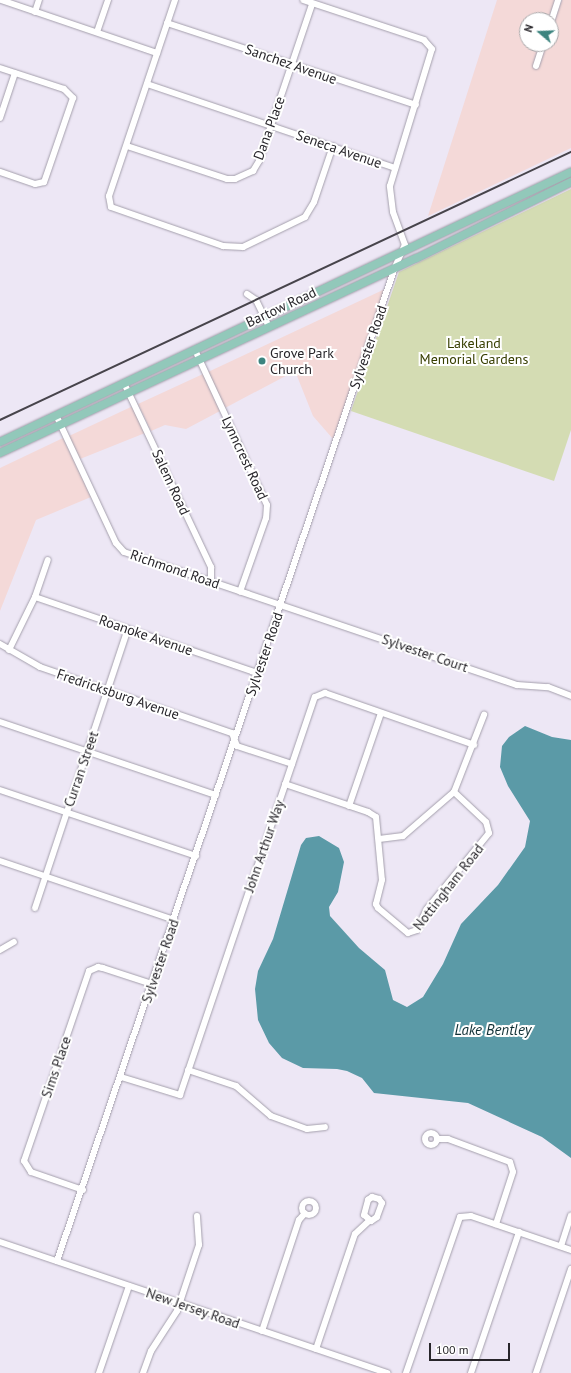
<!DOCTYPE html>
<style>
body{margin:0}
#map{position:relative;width:571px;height:1373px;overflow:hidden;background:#ede7f5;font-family:"PT Sans",sans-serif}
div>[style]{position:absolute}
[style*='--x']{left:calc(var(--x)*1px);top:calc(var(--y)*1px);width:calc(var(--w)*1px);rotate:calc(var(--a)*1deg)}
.commercial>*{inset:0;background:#f4d9d8}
.green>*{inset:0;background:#d4dcb3}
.water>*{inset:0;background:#5b9aa7}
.roads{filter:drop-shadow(0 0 1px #a49fac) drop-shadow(0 0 1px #a49fac)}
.minor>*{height:6px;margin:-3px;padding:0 3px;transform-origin:3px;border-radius:3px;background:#fff}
.minor>.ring{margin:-3px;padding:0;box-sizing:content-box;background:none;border:6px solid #fff;border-radius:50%}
.major>*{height:8px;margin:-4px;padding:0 4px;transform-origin:4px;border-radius:4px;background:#92c8ba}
.rail>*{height:1.5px;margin:-0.75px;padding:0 0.75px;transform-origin:0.75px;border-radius:0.75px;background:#47444b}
.dots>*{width:11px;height:11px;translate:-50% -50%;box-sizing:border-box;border:2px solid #fff;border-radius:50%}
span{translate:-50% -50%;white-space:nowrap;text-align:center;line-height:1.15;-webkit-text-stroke:4px #fff;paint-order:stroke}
.street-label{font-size:14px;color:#27252a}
.park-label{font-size:14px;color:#373e01}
.poi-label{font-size:14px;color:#27252a}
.left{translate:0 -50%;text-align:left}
.water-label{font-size:15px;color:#103036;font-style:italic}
.north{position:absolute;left:519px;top:12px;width:40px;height:40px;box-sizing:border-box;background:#fff;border:1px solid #a9a8aa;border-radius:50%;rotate:289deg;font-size:11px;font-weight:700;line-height:16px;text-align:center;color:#27252a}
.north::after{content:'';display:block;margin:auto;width:14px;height:18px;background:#3c847f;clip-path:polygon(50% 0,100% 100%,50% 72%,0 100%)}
.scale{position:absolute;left:429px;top:1343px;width:81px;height:18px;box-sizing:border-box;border:2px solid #27252a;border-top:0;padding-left:5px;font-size:12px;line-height:14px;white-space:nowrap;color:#27252a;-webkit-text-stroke:3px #fff;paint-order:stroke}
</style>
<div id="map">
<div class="commercial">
<div style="clip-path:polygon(497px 0,555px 0,548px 20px,527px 20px,527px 44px,551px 44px,551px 31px,562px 0,571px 0,571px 148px,428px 216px)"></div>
<div style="clip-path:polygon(385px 289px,333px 439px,313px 416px,295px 371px,225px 408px,208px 372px)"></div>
<div style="clip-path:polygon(203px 374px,220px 411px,186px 429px,165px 425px,151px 431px,138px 404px)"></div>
<div style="clip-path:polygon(133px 406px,145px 433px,80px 459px,69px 436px)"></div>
<div style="clip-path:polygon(63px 438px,91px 497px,36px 520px,0 611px,0 468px)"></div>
</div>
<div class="green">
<div style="clip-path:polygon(571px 189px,571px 430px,554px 481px,351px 411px,399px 272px)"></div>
</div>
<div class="water">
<div style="clip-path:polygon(525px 726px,552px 737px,571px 740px,571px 1158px,542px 1137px,468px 1103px,374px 1093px,362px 1078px,347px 1071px,337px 1069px,303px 1068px,282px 1058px,269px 1043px,258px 1020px,255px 989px,258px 971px,273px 939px,301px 845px,306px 838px,319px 836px,339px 848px,344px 862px,338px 892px,329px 907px,330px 916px,359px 948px,385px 970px,393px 1000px,407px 1007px,423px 997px,443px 964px,461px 924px,498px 885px,525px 847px,530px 821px,508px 786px,500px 767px,502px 746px,509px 737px)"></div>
</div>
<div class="roads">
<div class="minor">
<div style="--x:1;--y:0;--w:165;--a:18.8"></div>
<div style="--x:175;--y:0;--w:207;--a:108.6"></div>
<div style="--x:109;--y:196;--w:11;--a:80"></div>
<div style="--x:111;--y:207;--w:119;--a:19.2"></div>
<div style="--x:223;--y:246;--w:20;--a:3"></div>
<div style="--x:243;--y:247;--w:69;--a:-25.8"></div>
<div style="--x:305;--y:217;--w:17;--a:-59"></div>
<div style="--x:314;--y:202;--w:59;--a:-71.3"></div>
<div style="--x:35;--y:12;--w:13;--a:-72"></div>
<div style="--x:551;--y:22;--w:23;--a:-72"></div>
<div style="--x:167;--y:23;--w:262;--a:18.2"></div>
<div style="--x:97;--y:32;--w:34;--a:-71"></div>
<div style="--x:536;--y:66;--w:23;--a:-72"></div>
<div style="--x:0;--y:68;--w:67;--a:18.2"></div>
<div style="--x:64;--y:89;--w:13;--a:45"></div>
<div style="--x:73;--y:98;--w:89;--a:109"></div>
<div style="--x:44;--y:182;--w:9;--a:167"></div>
<div style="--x:35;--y:184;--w:37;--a:-161"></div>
<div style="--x:147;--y:84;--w:262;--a:18.7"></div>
<div style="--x:0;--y:118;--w:47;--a:-71.6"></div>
<div style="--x:127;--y:146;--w:105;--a:18.3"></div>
<div style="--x:227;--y:179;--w:8;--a:0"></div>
<div style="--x:235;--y:179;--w:20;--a:-24"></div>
<div style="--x:253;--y:171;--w:12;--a:-59"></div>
<div style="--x:259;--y:161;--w:166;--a:-71.3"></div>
<div style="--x:247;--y:294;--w:11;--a:34"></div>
<div style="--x:256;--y:300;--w:30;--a:64"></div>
<div style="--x:195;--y:350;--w:171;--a:65.1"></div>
<div style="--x:267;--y:505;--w:13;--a:94"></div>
<div style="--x:266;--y:518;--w:78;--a:109.4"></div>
<div style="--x:124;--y:383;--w:204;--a:64.7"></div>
<div style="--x:211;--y:567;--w:15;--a:90"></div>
<div style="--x:56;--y:415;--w:141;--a:64.9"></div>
<div style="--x:116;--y:543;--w:12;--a:48"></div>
<div style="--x:124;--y:552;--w:415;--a:18.7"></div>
<div style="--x:517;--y:685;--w:31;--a:4"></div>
<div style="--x:548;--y:687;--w:25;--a:21"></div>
<div style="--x:35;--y:597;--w:235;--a:18.9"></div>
<div style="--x:0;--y:644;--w:46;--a:29.9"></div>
<div style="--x:40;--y:667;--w:203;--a:19"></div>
<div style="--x:232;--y:733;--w:14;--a:69"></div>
<div style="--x:237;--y:746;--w:58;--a:18.1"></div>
<div style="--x:9;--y:650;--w:59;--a:-63.9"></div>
<div style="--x:35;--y:597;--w:39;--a:-71"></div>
<div style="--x:0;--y:722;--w:228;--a:18.7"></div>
<div style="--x:285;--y:784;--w:88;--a:18.6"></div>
<div style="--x:368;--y:812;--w:9;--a:32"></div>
<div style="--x:376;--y:817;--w:63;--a:84.6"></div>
<div style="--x:382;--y:880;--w:25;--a:104"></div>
<div style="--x:376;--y:904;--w:4;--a:63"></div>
<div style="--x:378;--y:908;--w:39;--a:40"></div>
<div style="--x:408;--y:933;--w:9;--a:-18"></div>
<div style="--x:417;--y:930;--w:23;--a:-65"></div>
<div style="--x:427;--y:909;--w:98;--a:-50.8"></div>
<div style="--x:489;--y:833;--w:11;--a:-105"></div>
<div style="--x:486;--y:822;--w:44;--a:-136.8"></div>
<div style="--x:0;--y:790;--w:207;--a:18.6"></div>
<div style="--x:349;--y:806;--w:98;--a:-71"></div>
<div style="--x:379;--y:839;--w:24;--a:-7"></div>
<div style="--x:403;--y:836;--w:67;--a:-40.8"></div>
<div style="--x:454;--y:792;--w:83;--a:-68.7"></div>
<div style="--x:0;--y:861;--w:184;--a:18.7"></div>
<div style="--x:35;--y:908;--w:294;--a:-71.6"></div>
<div style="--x:0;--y:950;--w:16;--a:-30"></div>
<div style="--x:188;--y:1070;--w:51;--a:18.4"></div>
<div style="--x:236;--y:1086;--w:46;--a:40.6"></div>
<div style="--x:271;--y:1116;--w:38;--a:20"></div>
<div style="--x:307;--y:1129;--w:18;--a:-6"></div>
<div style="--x:121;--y:1077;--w:62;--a:17"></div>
<div style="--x:180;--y:1095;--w:420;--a:-71.3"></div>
<div style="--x:315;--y:697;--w:11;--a:-22"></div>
<div style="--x:325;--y:693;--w:158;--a:19.2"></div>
<div class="ring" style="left:425px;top:1133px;width:6px;height:6px"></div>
<div style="--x:437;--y:1139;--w:11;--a:0"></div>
<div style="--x:448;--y:1139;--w:66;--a:20.4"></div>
<div style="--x:510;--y:1162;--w:10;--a:73"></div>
<div style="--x:513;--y:1172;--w:55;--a:108.1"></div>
<div style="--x:83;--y:1190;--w:55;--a:-160.9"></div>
<div style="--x:31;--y:1172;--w:13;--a:-122"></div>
<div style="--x:24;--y:1161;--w:201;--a:-71.1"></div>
<div style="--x:89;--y:971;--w:10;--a:-24"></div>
<div style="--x:98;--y:967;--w:5;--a:11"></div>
<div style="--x:103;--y:968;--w:52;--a:18.1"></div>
<div style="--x:372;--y:1197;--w:7;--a:16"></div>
<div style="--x:379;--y:1199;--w:5;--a:53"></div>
<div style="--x:382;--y:1203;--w:15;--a:110"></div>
<div style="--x:377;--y:1217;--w:7;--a:146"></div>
<div style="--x:371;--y:1221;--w:9;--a:-139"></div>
<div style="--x:364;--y:1215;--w:16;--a:-75"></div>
<div style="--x:368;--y:1200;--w:5;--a:-37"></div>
<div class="ring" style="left:302px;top:1201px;width:8px;height:8px"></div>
<div style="--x:0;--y:1242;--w:409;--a:18.7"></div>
<div style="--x:561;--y:1246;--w:32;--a:-72"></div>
<div style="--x:57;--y:1261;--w:1050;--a:-71.22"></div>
<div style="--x:395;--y:267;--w:24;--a:-66"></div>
<div style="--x:405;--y:245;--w:35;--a:-110"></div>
<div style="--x:393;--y:212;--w:26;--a:-97"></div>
<div style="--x:390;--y:186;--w:143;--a:-73"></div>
<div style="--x:432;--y:49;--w:12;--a:-132"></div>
<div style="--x:424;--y:40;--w:127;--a:-161.7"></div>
<div style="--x:262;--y:1331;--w:117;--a:-71.6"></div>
<div style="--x:299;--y:1220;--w:9;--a:-49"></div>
<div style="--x:316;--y:1349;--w:121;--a:-71.3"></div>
<div style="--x:355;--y:1234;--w:19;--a:-43"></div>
<div style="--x:99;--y:1373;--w:92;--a:-71"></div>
<div style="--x:143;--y:1373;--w:23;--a:-70"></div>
<div style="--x:151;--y:1351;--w:48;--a:-57"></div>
<div style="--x:177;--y:1311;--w:70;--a:-71.6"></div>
<div style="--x:199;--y:1245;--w:29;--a:-94"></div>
<div style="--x:406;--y:1373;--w:165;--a:-70.9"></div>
<div style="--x:460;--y:1217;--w:11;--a:-5"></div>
<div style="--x:471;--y:1216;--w:106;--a:18.8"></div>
<div style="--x:471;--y:1373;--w:149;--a:-71.2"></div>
<div style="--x:536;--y:1373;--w:110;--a:-71.4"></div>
</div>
<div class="major">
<div style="--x:0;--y:442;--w:632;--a:-25.31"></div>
<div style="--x:0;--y:453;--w:460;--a:-25.1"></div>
<div style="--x:417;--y:258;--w:172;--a:-26.3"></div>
</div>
</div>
<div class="rail">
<div style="--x:0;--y:420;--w:631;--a:-25.14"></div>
</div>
<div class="dots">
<div style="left:262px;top:361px;background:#3c847f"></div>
</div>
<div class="street-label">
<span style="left:291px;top:64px;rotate:19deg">Sanchez Avenue</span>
<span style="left:269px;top:128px;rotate:-70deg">Dana Place</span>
<span style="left:339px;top:149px;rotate:19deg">Seneca Avenue</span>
<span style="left:281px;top:307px;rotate:-25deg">Bartow Road</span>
<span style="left:368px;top:347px;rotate:-71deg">Sylvester Road</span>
<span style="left:245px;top:458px;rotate:65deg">Lynncrest Road</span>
<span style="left:171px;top:482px;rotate:65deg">Salem Road</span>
<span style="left:175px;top:569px;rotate:19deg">Richmond Road</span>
<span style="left:146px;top:635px;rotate:19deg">Roanoke Avenue</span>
<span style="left:425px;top:653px;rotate:19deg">Sylvester Court</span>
<span style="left:264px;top:654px;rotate:-71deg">Sylvester Road</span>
<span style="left:118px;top:694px;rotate:19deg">Fredricksburg Avenue</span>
<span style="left:81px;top:769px;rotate:-71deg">Curran Street</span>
<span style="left:264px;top:846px;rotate:-71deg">John Arthur Way</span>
<span style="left:448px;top:887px;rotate:-52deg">Nottingham Road</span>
<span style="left:160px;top:961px;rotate:-71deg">Sylvester Road</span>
<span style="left:56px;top:1067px;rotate:-71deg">Sims Place</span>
<span style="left:193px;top:1308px;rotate:19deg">New Jersey Road</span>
</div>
<div class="park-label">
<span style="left:474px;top:351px">Lakeland<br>Memorial Gardens</span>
</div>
<div class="poi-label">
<span class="left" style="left:270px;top:361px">Grove Park<br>Church</span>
</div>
<div class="water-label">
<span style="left:493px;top:1030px">Lake Bentley</span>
</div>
<div class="north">N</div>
<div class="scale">100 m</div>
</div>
